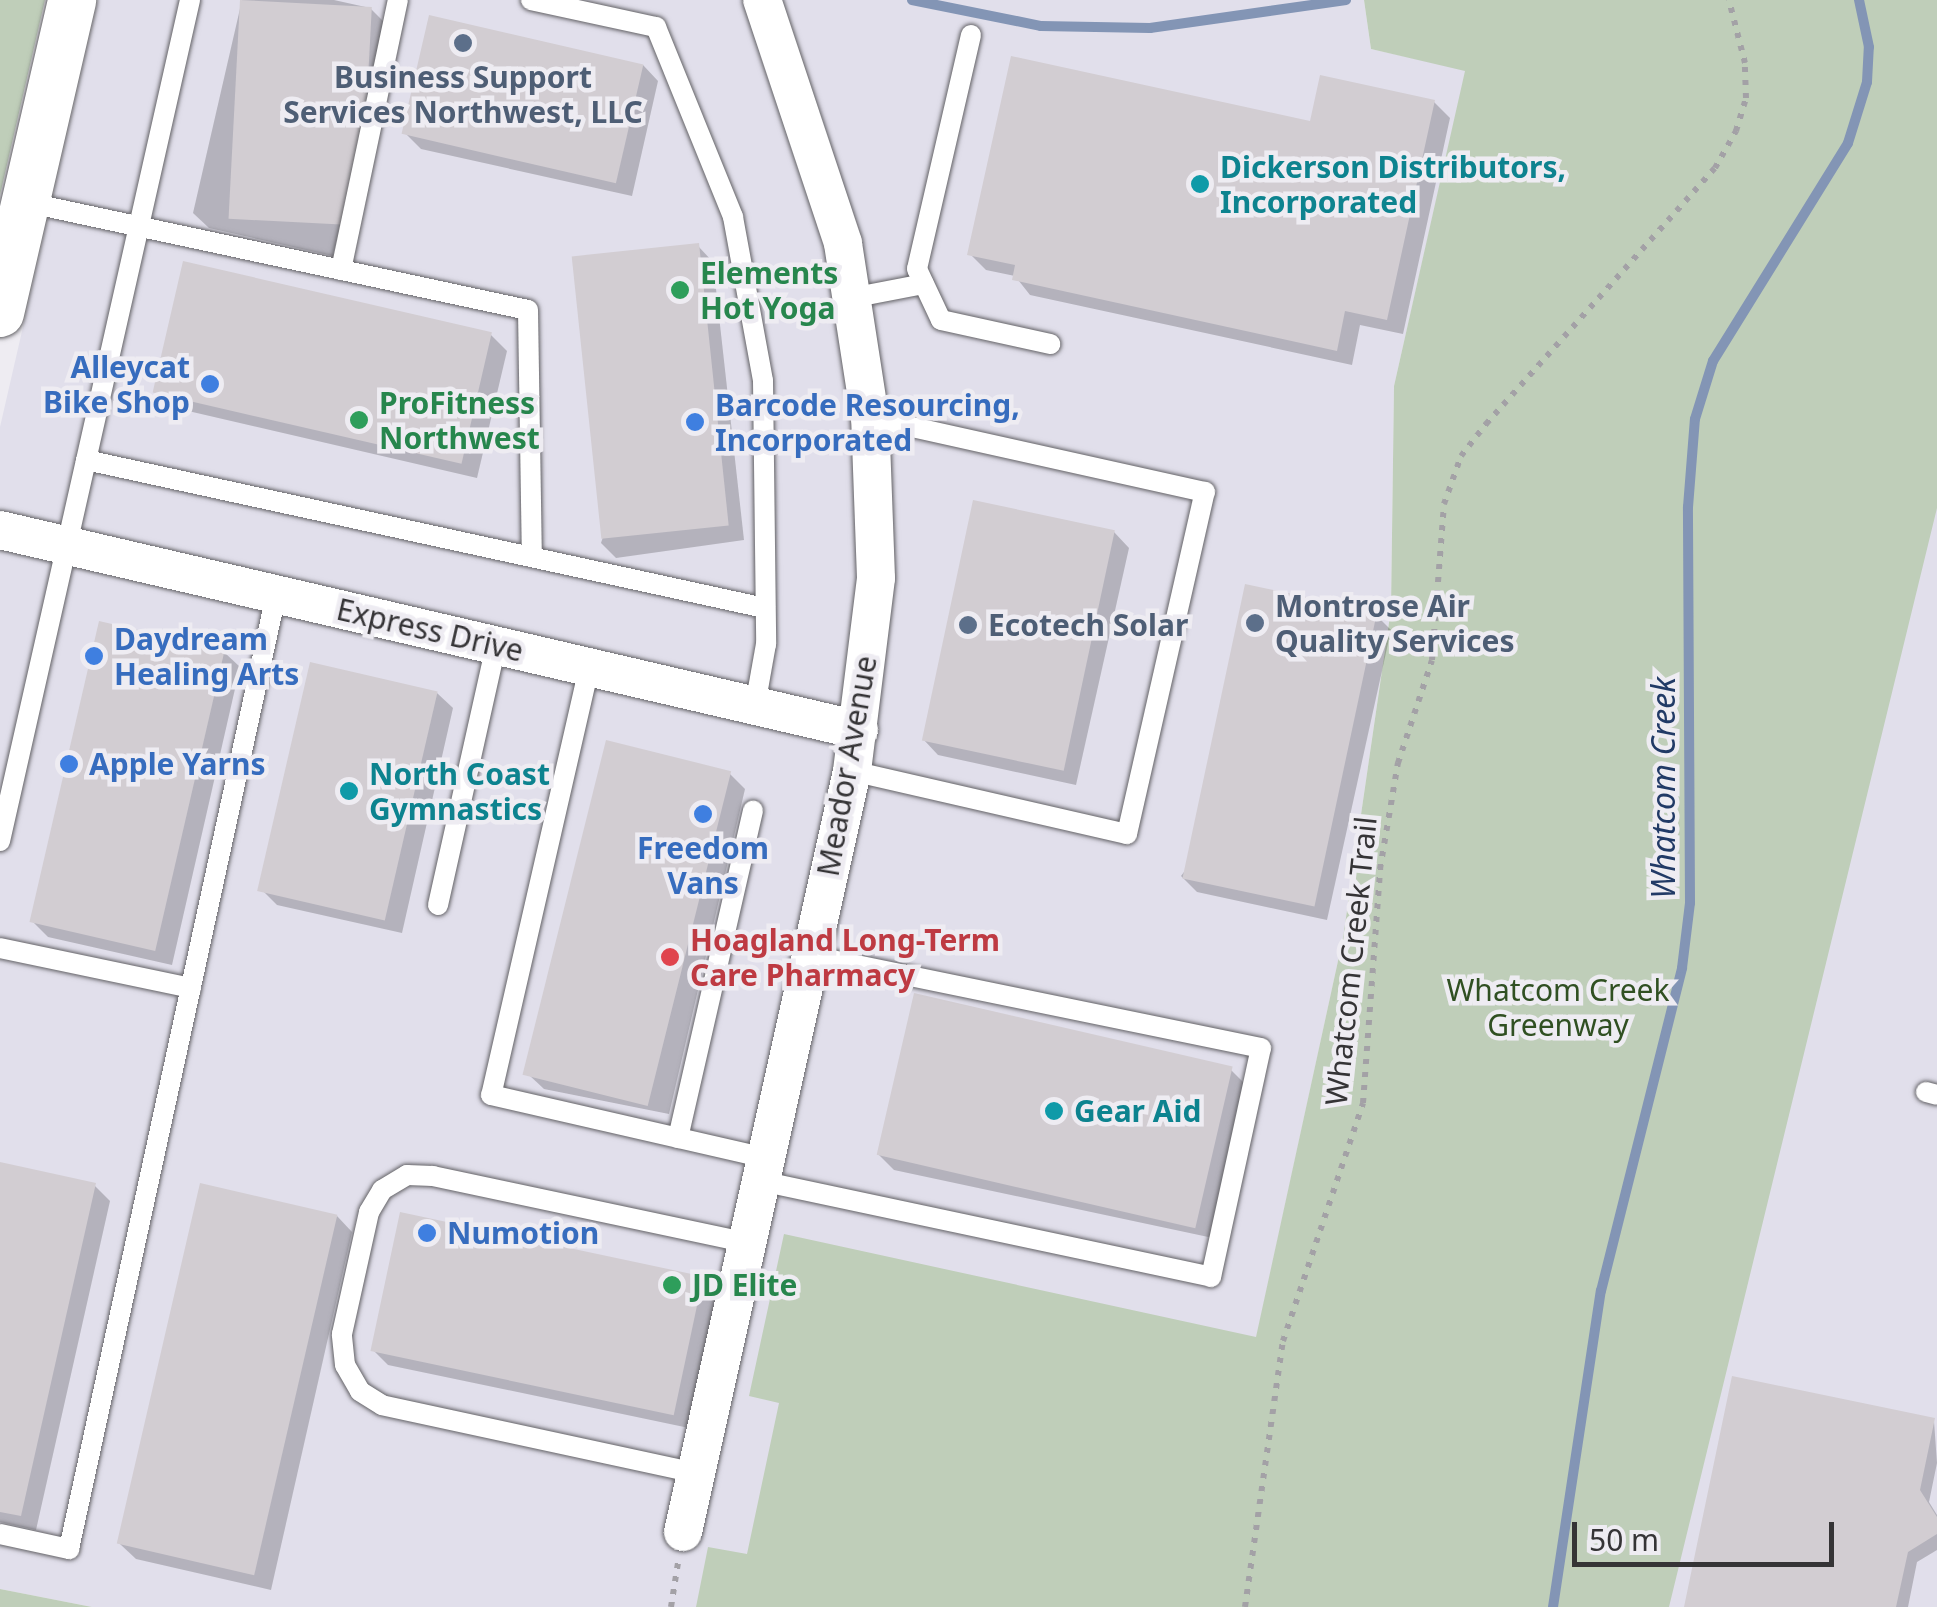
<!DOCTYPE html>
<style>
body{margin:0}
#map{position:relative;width:1937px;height:1607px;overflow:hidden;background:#eeecf2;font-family:"Noto Sans",sans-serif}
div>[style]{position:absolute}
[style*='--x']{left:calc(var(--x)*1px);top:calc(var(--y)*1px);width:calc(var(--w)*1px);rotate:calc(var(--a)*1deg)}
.built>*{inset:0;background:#e1dfeb}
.green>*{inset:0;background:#bfceb9}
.shadow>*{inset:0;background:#0003}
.stream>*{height:10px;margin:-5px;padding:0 5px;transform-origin:5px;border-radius:5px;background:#8395b5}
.building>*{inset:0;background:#d2cdd2;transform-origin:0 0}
.path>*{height:6px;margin-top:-3px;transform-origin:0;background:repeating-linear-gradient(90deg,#a3a1a6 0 5px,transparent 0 13px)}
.roads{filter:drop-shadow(0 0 2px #636266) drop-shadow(0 0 2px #636266)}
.service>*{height:20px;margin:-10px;padding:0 10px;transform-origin:10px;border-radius:10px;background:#fff}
.minor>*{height:38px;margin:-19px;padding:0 19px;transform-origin:19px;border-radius:19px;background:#fff}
.tertiary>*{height:48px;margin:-24px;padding:0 24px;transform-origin:24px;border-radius:24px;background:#fff}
.dots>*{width:28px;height:28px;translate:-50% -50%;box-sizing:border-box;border:5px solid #eeecf2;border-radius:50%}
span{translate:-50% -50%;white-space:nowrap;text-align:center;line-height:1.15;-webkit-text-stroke:9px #eeecf2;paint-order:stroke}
.service-label{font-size:30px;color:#4e5e75;font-weight:700}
.left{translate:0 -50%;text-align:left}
.culture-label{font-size:30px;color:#0d838f;font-weight:700}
.leisure-label{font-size:30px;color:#27864d;font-weight:700}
.shop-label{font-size:30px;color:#366cbe;font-weight:700}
.right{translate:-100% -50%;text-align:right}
.street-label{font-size:30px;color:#353436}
.health-label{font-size:30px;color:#be3a42;font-weight:700}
.park-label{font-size:30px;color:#305022}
.water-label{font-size:32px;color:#213a66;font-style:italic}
.scale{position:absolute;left:1572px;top:1522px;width:262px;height:45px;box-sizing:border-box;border:5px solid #353436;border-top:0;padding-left:12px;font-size:30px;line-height:35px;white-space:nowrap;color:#353436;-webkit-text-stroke:8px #eeecf2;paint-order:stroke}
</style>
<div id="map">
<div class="built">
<div style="clip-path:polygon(98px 0,1364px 0,1371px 49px,1466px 70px,1394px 386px,1391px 609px,1343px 938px,1198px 1607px,92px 1607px,0 1589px,0 427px)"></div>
<div style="clip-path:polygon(1937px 1px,1937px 1607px,1577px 1607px)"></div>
</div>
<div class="green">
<div style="clip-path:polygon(0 0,45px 0,0 195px)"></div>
<div style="clip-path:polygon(1364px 0,1937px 0,1937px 508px,1669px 1607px,696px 1607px,708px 1547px,747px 1554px,779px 1403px,749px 1396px,784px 1234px,1256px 1337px,1343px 938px,1391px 609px,1394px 386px,1465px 71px,1371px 49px)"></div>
<div style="clip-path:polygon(0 1589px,92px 1607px,0 1607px)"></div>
</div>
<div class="shadow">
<div style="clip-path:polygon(242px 0,334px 0,370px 8px,386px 24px,333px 256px,209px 228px,193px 213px)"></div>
<div style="clip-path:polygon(643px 65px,658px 81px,632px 196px,421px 149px,406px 134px)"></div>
<div style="clip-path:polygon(1434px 102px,1450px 118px,1403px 334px,1360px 325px,1352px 365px,1030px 295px,1015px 276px,986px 270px,970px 254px,1312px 124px)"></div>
<div style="clip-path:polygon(698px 246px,713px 262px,744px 540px,616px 558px,601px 543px)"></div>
<div style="clip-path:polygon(491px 335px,507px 351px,477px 478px,171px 407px,156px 392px)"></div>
<div style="clip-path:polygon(1114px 532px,1129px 548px,1076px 785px,938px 755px,923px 739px)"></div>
<div style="clip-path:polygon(1376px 615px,1391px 630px,1327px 920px,1197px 892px,1181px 876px)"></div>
<div style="clip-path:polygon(224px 652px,240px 667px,172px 965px,48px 937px,33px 922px)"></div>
<div style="clip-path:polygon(437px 693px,453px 708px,402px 933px,277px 905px,262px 890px)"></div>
<div style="clip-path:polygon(729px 773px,745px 789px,669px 1114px,544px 1089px,528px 1074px)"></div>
<div style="clip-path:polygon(1231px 1070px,1246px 1085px,1213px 1238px,894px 1170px,878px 1154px)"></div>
<div style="clip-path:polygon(0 1164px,95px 1186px,110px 1201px,36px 1530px,0 1522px)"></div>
<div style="clip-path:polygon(337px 1216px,352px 1232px,271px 1590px,136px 1559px,120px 1544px)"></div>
<div style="clip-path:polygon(701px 1278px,717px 1294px,689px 1428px,388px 1365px,373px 1350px)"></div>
<div style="clip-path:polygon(1934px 1421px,1937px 1463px,1929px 1502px,1937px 1515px,1937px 1550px,1917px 1562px,1908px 1607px,1687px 1607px)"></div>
</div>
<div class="stream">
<div style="--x:912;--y:0;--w:132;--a:11.4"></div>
<div style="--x:1041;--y:26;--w:109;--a:1.1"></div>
<div style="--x:1150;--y:28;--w:198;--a:-8.1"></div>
<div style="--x:1553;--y:1607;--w:320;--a:-81.4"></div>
<div style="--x:1601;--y:1291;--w:333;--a:-75.9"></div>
<div style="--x:1682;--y:968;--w:65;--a:-83"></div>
<div style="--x:1690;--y:903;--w:396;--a:-90.3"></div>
<div style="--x:1688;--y:507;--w:88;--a:-85.5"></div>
<div style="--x:1695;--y:419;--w:61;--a:-72.8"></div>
<div style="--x:1713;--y:361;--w:256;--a:-58.2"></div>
<div style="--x:1848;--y:143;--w:64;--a:-72.7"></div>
<div style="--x:1867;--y:82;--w:35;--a:-87"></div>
<div style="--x:1869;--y:47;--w:48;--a:-102"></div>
</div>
<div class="building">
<div style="left:240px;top:0;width:132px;height:219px;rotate:3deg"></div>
<div style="left:429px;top:15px;width:220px;height:122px;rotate:13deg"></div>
<div style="clip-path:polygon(1011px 56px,1310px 121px,1320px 75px,1435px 100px,1387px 320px,1345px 311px,1337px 351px,1012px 280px,1015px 265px,967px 255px)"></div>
<div style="left:699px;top:243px;width:284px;height:128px;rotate:84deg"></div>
<div style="left:183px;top:261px;width:317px;height:135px;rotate:13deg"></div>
<div style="left:973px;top:500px;width:145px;height:246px;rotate:12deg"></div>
<div style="left:1245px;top:584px;width:135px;height:301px;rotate:12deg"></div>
<div style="left:99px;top:621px;width:129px;height:309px;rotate:13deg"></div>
<div style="left:310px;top:662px;width:131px;height:235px;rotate:13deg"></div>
<div style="left:606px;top:740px;width:129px;height:345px;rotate:14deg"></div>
<div style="left:914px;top:993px;width:327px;height:166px;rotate:13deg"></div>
<div style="clip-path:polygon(0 1162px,96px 1183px,21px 1516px,0 1512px)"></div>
<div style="left:200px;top:1183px;width:141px;height:370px;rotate:13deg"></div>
<div style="left:400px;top:1212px;width:310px;height:142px;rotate:12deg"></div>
<div style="clip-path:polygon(1732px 1376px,1935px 1418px,1920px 1490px,1937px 1517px,1937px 1534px,1908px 1552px,1896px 1607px,1684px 1607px)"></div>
</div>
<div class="path">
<div style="--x:671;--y:1607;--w:45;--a:-81"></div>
<div style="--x:1245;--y:1607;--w:269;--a:-81.9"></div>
<div style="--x:1283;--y:1341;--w:251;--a:-71.4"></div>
<div style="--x:1363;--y:1103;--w:235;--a:-85.8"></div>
<div style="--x:1380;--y:869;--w:108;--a:-80.4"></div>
<div style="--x:1398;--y:763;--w:108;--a:-71.7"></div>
<div style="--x:1432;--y:660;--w:156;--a:-85.6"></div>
<div style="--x:1444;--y:504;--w:51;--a:-70.5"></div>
<div style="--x:1461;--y:456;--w:41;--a:-52"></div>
<div style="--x:1486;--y:424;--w:343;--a:-48.2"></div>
<div style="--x:1715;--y:168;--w:43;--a:-60.4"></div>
<div style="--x:1736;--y:131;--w:34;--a:-73"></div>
<div style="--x:1746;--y:98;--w:35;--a:-92"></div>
<div style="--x:1745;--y:63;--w:65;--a:-104.3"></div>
</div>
<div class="roads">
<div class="service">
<div style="--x:531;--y:0;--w:128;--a:12.2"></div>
<div style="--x:656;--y:27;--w:205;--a:67.9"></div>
<div style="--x:733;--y:217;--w:167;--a:79.6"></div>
<div style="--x:763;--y:381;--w:263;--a:89.3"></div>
<div style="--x:766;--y:644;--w:63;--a:100.1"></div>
<div style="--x:971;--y:35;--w:240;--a:103"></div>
<div style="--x:917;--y:269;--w:56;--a:64.8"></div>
<div style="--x:941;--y:320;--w:112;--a:12.4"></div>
<div style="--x:25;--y:202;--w:514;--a:12.12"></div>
<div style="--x:528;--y:310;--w:247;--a:89.1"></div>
<div style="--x:341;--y:270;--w:276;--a:-78.1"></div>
<div style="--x:851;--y:298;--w:74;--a:-10.9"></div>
<div style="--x:86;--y:460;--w:695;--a:12.3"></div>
<div style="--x:589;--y:668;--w:438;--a:102.9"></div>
<div style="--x:491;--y:1095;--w:282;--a:12.9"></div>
<div style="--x:852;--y:771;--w:282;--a:12.9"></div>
<div style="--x:1127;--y:834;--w:351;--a:-77.2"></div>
<div style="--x:1205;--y:492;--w:343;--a:-167.5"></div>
<div style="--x:0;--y:841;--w:862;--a:-77.27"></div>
<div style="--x:438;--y:905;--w:265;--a:-77.4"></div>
<div style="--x:0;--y:948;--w:195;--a:11.8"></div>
<div style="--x:1926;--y:1092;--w:11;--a:15"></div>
<div style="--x:678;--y:1138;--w:336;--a:-77.1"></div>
<div style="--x:761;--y:1181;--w:460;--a:12"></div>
<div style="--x:1211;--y:1277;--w:234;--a:-77.7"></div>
<div style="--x:1261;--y:1048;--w:459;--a:-168.4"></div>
<div style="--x:696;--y:1473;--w:321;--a:-167.8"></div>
<div style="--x:382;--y:1405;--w:26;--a:-148"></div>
<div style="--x:360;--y:1391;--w:30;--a:-120"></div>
<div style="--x:345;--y:1365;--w:31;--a:-96"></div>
<div style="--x:342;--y:1334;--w:125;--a:-77.5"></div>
<div style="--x:369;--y:1212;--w:26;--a:-59"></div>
<div style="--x:382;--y:1190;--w:29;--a:-31"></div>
<div style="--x:407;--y:1175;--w:26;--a:2"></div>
<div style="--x:433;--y:1176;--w:321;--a:12"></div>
<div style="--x:0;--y:1534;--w:71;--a:12.3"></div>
<div style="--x:69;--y:1549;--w:976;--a:-77.76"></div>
</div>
<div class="minor">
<div style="--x:0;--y:530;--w:882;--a:13.11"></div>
<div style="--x:683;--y:1532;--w:780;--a:-77.48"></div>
<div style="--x:852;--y:771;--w:194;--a:-82.9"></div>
<div style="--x:876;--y:578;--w:160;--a:-92.1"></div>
<div style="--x:870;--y:418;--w:177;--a:-98.8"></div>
<div style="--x:843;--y:243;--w:256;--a:-108.4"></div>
</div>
<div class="tertiary">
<div style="--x:0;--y:313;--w:321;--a:-77"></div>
</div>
</div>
<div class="dots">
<div style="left:463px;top:43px;background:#5c6f8a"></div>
<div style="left:1200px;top:184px;background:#0f9aa8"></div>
<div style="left:680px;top:290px;background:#2e9e5b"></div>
<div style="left:210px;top:384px;background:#3f7fe0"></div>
<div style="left:359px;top:420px;background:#2e9e5b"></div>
<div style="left:695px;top:422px;background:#3f7fe0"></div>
<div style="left:1255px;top:623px;background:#5c6f8a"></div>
<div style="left:968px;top:625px;background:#5c6f8a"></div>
<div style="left:94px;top:656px;background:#3f7fe0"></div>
<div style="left:69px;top:764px;background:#3f7fe0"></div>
<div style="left:349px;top:791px;background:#0f9aa8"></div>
<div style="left:703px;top:814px;background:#3f7fe0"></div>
<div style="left:670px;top:957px;background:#e0444e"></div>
<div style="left:1054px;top:1111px;background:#0f9aa8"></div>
<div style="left:427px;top:1233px;background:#3f7fe0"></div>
<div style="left:672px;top:1285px;background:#2e9e5b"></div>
</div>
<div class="service-label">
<span style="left:463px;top:94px">Business Support<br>Services Northwest, LLC</span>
<span class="left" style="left:1275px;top:623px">Montrose Air<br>Quality Services</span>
<span class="left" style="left:988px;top:625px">Ecotech Solar</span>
</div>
<div class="culture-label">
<span class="left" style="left:1220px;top:184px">Dickerson Distributors,<br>Incorporated</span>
<span class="left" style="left:369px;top:791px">North Coast<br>Gymnastics</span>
<span class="left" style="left:1074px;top:1111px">Gear Aid</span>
</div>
<div class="leisure-label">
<span class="left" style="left:700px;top:290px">Elements<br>Hot Yoga</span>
<span class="left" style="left:379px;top:420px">ProFitness<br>Northwest</span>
<span class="left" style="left:692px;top:1285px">JD Elite</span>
</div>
<div class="shop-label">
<span class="right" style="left:190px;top:384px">Alleycat<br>Bike Shop</span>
<span class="left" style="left:715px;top:422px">Barcode Resourcing,<br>Incorporated</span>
<span class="left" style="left:114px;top:656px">Daydream<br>Healing Arts</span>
<span class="left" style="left:89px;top:764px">Apple Yarns</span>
<span style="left:703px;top:865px">Freedom<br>Vans</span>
<span class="left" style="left:447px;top:1233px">Numotion</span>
</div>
<div class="street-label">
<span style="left:430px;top:630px;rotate:13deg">Express Drive</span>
<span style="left:847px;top:766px;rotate:-80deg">Meador Avenue</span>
<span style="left:1351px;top:961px;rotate:-84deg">Whatcom Creek Trail</span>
</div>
<div class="health-label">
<span class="left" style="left:690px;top:957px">Hoagland Long-Term<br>Care Pharmacy</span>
</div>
<div class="park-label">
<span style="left:1558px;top:1007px">Whatcom Creek<br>Greenway</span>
</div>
<div class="water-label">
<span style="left:1663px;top:788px;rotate:-90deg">Whatcom Creek</span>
</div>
<div class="scale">50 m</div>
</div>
